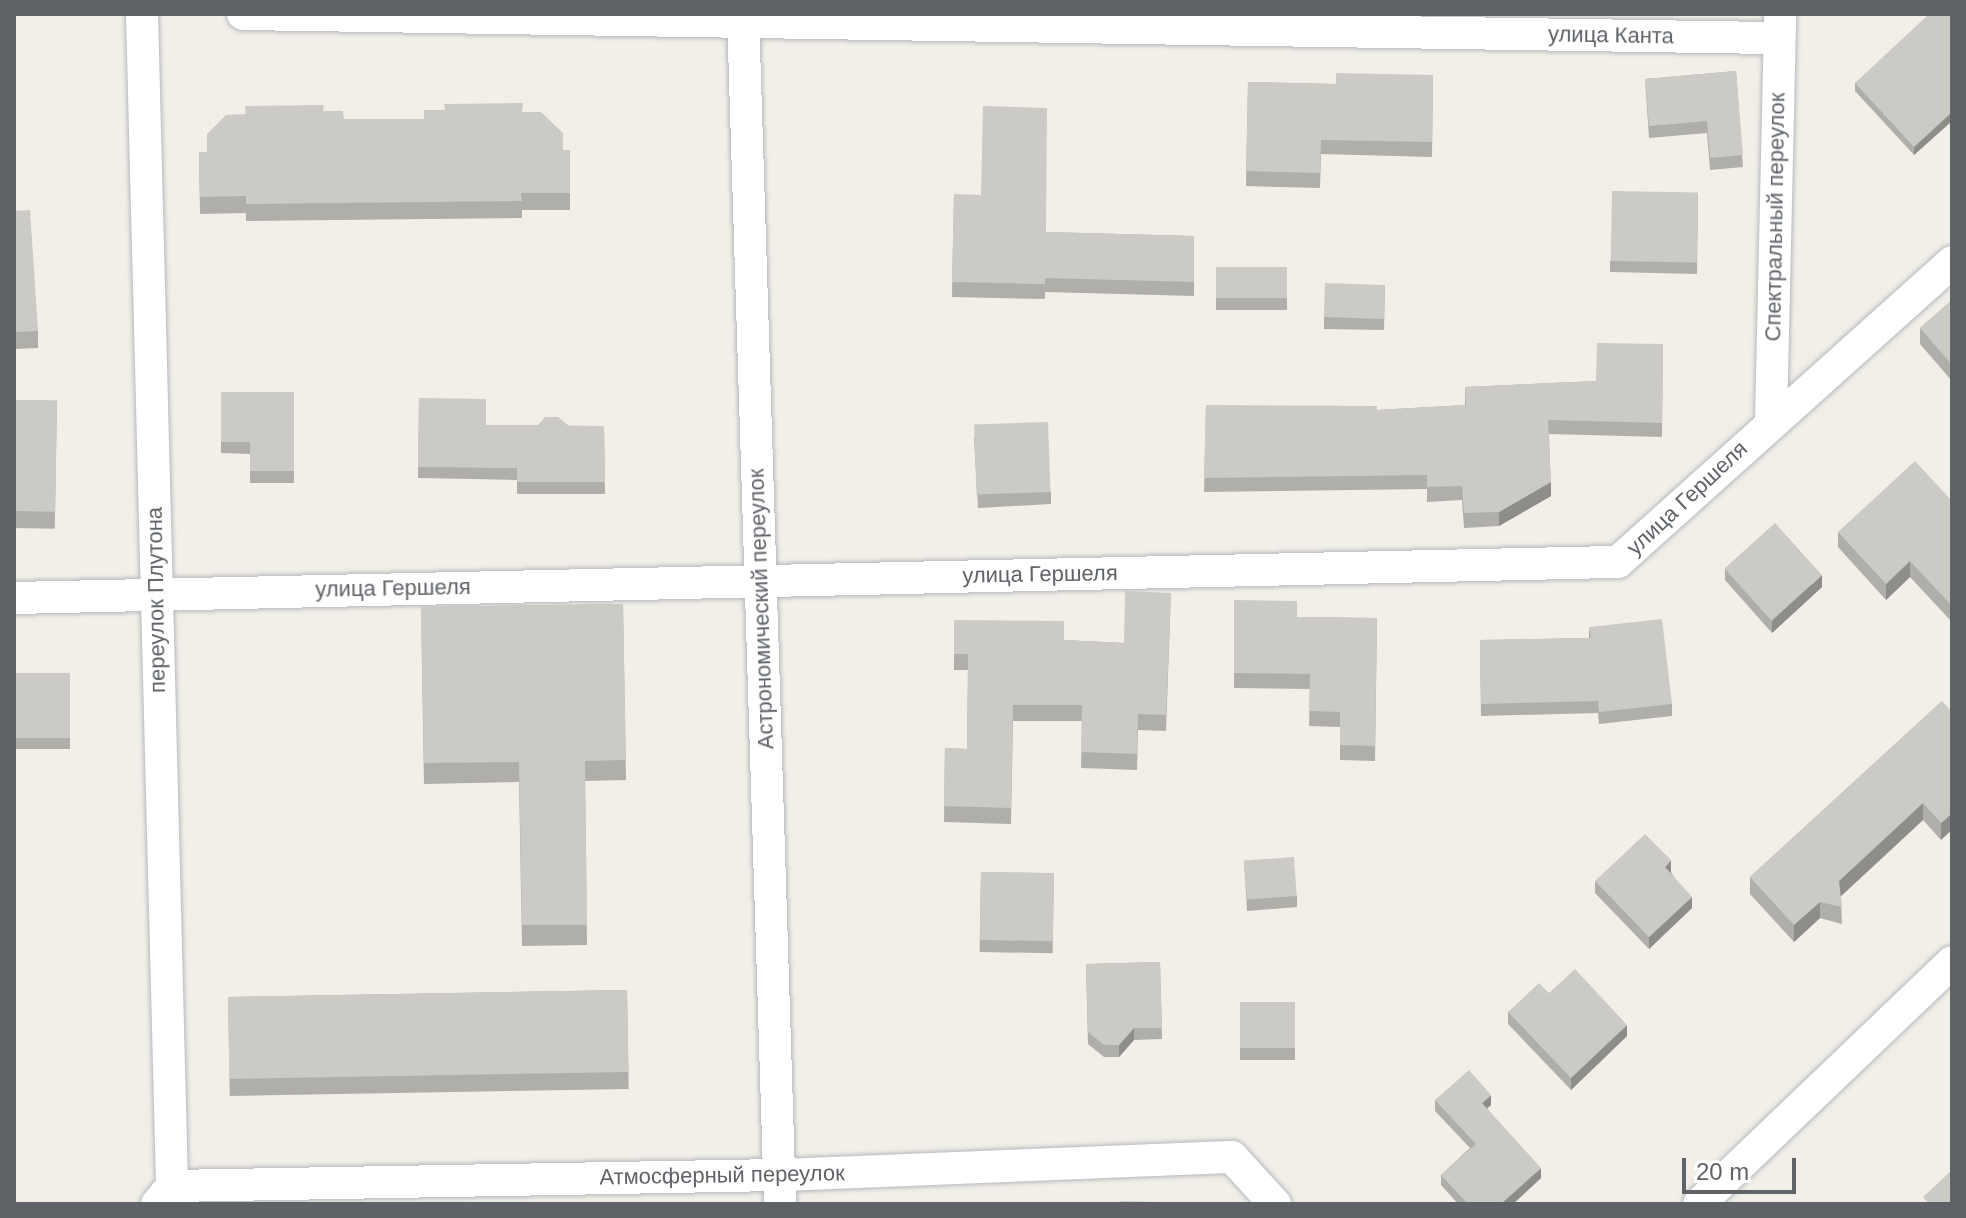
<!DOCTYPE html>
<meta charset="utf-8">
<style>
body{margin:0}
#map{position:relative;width:1966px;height:1218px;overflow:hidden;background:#f1efe8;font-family:Arial,sans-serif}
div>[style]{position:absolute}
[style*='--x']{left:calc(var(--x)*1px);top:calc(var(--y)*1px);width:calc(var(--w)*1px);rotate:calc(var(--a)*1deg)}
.roads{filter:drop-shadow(0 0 2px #b5b8bc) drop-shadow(0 0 2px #b5b8bc)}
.minor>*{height:32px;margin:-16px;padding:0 16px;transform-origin:16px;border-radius:16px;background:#fff}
.wall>*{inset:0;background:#afaea9;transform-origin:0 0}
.shaded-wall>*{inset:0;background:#8f8d8a}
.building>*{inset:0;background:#cccac5;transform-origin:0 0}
span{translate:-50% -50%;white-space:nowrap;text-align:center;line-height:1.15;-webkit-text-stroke:6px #fff;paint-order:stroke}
.street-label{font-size:22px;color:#5f6368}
.frame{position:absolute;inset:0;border:16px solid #5f6368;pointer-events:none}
.scale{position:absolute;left:1682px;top:1158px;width:114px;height:36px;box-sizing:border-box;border:4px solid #5f6368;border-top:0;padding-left:10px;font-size:24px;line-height:28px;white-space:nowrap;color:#5f6368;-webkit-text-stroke:6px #fff;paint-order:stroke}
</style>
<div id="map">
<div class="roads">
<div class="minor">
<div style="--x:142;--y:14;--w:1172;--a:88.53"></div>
<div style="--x:243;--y:14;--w:1536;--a:0.9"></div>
<div style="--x:743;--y:14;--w:1191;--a:88.22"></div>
<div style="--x:1771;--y:421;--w:407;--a:-88.7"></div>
<div style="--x:14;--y:598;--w:1604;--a:-1.29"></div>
<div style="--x:1618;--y:562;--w:449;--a:-41.9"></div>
<div style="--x:157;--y:1204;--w:23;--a:-50"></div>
<div style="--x:172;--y:1186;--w:608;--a:-1.04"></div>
<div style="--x:780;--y:1175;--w:452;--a:-2.3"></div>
<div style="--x:1232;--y:1157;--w:64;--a:47.5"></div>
<div style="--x:1699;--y:1204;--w:350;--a:-43.7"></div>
</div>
</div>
<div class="wall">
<div style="clip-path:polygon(1952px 14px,1952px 121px,1914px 155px,1855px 91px,1855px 83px)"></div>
<div style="clip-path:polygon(1736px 71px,1743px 167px,1710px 170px,1707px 133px,1649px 138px,1645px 79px)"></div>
<div style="clip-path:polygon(1433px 75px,1432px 157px,1321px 154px,1320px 188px,1246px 186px,1248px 82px,1336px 84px)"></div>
<div style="clip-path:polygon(323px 111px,344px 119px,424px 119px,522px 112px,563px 150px,570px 150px,570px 210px,522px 210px,522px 218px,246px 221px,246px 213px,200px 214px,199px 152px,207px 152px)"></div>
<div style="clip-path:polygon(1698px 193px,1697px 274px,1610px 272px,1610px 261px)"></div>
<div style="clip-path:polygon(954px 194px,1046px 232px,1194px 236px,1194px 296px,1045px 292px,1045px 299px,952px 297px)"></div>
<div style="clip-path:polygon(14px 211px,38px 331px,38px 348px,14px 349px)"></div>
<div style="left:1216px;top:267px;width:71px;height:43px"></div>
<div style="clip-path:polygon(1385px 285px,1384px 330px,1324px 329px,1324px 317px)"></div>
<div style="clip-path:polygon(1952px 300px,1952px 381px,1920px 344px,1920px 328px)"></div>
<div style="clip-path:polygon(1663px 344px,1662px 437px,1549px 434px,1551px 496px,1499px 526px,1464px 528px,1462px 500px,1427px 502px,1427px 489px,1204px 492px,1206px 405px,1377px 410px,1465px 405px,1465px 387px,1596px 381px)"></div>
<div style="clip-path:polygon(221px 392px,294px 392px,294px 483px,250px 483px,250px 454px,221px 453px)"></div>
<div style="clip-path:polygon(419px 398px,486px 425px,604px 426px,605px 494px,517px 494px,517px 480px,418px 478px)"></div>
<div style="left:14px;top:400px;width:43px;height:128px;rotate:1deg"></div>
<div style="clip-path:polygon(974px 437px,1051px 492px,1051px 504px,978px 508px)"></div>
<div style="clip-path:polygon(1952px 501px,1952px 639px,1951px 621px,1910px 577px,1886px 600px,1838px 547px,1838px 532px)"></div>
<div style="clip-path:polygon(1725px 569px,1822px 587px,1772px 633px,1725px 580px)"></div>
<div style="clip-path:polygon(1171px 593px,1166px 731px,1138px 730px,1137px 770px,1081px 768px,1082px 721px,1013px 721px,1011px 824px,944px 822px,945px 748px,967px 749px,968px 670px,954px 670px,954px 620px,1064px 640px,1124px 643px)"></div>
<div style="clip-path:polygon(1234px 600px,1297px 617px,1377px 618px,1375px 761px,1340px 760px,1340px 727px,1309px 726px,1310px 689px,1234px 688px)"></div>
<div style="clip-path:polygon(623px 604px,626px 780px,585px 781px,587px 945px,522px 946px,519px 782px,424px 784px,421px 607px)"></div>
<div style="clip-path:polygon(1589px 627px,1672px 704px,1672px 716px,1599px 724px,1598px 713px,1481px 716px,1480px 640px,1589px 638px)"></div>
<div style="left:14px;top:673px;width:56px;height:76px"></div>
<div style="clip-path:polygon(1942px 701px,1941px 840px,1923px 820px,1841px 896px,1842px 924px,1820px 918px,1794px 942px,1750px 894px,1750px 877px)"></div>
<div style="clip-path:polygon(1244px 860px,1297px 896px,1297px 907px,1247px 911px)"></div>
<div style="left:981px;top:872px;width:73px;height:80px;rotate:1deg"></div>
<div style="clip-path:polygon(1671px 872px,1692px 908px,1649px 949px,1595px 893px,1595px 881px)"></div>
<div style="clip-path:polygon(1160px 962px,1162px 1039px,1134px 1040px,1119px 1057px,1104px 1057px,1088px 1044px,1086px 964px)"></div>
<div style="left:627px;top:990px;width:99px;height:399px;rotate:89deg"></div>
<div style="clip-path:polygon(1549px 993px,1627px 1036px,1571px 1090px,1508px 1024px,1508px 1012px)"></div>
<div style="left:1240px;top:1002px;width:55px;height:58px"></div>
<div style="clip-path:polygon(1435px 1100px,1491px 1105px,1487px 1108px,1541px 1178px,1513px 1204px,1458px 1204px,1441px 1185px,1441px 1175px,1470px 1148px,1435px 1111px)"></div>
</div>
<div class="shaded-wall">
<div style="clip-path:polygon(1952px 112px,1952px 121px,1914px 155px,1914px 147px)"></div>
<div style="clip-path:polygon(1551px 482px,1551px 496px,1499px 526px,1499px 512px)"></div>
<div style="clip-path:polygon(1910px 561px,1910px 577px,1886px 600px,1886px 584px)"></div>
<div style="clip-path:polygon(1822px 575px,1822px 587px,1772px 633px,1772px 621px)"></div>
<div style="clip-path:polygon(1923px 803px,1923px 820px,1839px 898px,1839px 881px)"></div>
<div style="clip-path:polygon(1952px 813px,1952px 830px,1941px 840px,1941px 823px)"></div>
<div style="clip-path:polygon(1671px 860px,1671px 872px,1665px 879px,1665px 867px)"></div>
<div style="clip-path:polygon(1692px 897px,1692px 908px,1649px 949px,1649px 937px)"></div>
<div style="clip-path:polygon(1820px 902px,1820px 918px,1794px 942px,1794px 925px)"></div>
<div style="clip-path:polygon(1627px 1025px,1627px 1036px,1571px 1090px,1571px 1078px)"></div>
<div style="clip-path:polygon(1134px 1028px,1134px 1040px,1119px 1057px,1119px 1045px)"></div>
<div style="clip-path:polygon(1491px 1095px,1491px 1105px,1482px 1113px,1482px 1103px)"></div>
<div style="clip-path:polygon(1541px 1168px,1541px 1178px,1513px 1204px,1501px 1204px)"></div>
</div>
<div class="building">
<div style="clip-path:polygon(1929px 14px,1952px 14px,1952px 112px,1914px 147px,1855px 83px)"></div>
<div style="clip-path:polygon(1736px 71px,1743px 155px,1710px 158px,1707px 121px,1649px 126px,1645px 79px)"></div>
<div style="clip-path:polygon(1336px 73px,1433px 75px,1432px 142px,1321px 140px,1320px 173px,1246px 171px,1248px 82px,1336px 84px)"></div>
<div style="clip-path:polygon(523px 103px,522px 112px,541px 112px,563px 133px,563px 150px,570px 150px,570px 193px,521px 193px,522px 201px,246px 204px,246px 196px,200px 197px,199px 152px,207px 152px,207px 134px,226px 115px,246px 114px,245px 106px,324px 105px,323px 111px,343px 111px,344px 119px,424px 119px,424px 110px,445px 110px,444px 104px)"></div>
<div style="clip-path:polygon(983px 106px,1047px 108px,1046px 232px,1194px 236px,1194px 282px,1045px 278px,1045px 284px,952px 282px,954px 194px,981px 195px)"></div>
<div style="left:1612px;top:191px;width:86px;height:70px;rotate:1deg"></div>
<div style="clip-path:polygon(30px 210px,38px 331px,14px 332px,14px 211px)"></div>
<div style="left:1216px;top:267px;width:71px;height:31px"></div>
<div style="left:1325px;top:283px;width:60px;height:34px;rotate:2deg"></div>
<div style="clip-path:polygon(1952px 300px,1952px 365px,1920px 328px)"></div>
<div style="clip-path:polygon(1597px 343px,1663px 344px,1662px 423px,1548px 420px,1551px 482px,1499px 512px,1464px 513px,1462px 486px,1427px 487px,1427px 475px,1204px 478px,1206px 405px,1377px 406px,1377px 410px,1466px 405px,1465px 387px,1596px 381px)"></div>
<div style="clip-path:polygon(221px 392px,294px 392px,294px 471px,250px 471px,250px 442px,221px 442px)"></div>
<div style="clip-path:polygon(419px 398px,486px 399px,486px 425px,538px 425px,545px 417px,558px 417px,569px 426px,604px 426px,605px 482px,517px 482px,517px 468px,418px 467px)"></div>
<div style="left:14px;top:400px;width:43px;height:111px;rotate:1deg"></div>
<div style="left:1048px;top:422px;width:70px;height:74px;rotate:88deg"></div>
<div style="clip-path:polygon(1915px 461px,1952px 501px,1952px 606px,1910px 561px,1886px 584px,1838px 532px)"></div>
<div style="left:1775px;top:523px;width:70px;height:68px;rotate:48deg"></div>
<div style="clip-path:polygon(1125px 591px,1171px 593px,1166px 715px,1138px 714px,1137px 754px,1081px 752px,1082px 705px,1013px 705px,1011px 808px,944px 806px,945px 748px,967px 749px,968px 654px,954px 654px,954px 620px,1064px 621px,1064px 640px,1124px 643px)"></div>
<div style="clip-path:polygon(1234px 600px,1297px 601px,1297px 617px,1377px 618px,1375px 746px,1340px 745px,1340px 712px,1309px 711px,1310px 674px,1234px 673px)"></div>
<div style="clip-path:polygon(623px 604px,626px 760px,585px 761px,587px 925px,522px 925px,519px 762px,424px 763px,421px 607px)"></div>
<div style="clip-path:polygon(1662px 619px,1672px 704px,1599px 712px,1598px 701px,1481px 704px,1480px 640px,1591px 638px,1589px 627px)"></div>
<div style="left:14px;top:673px;width:56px;height:65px"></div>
<div style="clip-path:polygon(1942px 701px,1952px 712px,1952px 813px,1941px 823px,1923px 803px,1839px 881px,1842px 907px,1820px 902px,1794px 925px,1750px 877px)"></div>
<div style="clip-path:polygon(1645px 834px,1671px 860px,1665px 867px,1692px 897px,1649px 937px,1595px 881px)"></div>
<div style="left:1294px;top:857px;width:39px;height:50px;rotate:86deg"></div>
<div style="left:981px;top:872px;width:73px;height:68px;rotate:1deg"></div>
<div style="clip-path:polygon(1160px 962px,1162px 1028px,1134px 1028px,1119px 1045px,1104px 1045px,1088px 1032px,1086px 964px)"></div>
<div style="clip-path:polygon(1575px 969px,1627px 1025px,1571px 1078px,1508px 1012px,1539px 983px,1549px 993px)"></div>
<div style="left:627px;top:990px;width:82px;height:399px;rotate:89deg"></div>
<div style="left:1240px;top:1002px;width:55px;height:46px"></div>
<div style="clip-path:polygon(1469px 1070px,1491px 1095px,1482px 1103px,1541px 1168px,1501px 1204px,1468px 1204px,1441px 1175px,1476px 1144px,1435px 1100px)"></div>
<div style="clip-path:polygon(1952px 1170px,1952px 1204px,1929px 1204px,1923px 1197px)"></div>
<div style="clip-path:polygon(1120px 1201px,1202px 1203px,1202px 1204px,1120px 1204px)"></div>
</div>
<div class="street-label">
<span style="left:1611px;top:35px;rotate:1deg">улица Канта</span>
<span style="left:1775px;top:217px;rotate:-89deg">Спектральный переулок</span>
<span style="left:1687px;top:498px;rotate:-43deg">улица Гершеля</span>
<span style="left:1040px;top:574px;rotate:-1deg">улица Гершеля</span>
<span style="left:393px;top:588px;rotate:-1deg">улица Гершеля</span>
<span style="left:156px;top:600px;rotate:-91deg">переулок Плутона</span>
<span style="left:761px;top:609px;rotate:-92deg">Астрономический переулок</span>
<span style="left:722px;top:1175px;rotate:-1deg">Атмосферный переулок</span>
</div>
<div class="frame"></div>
<div class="scale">20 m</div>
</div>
